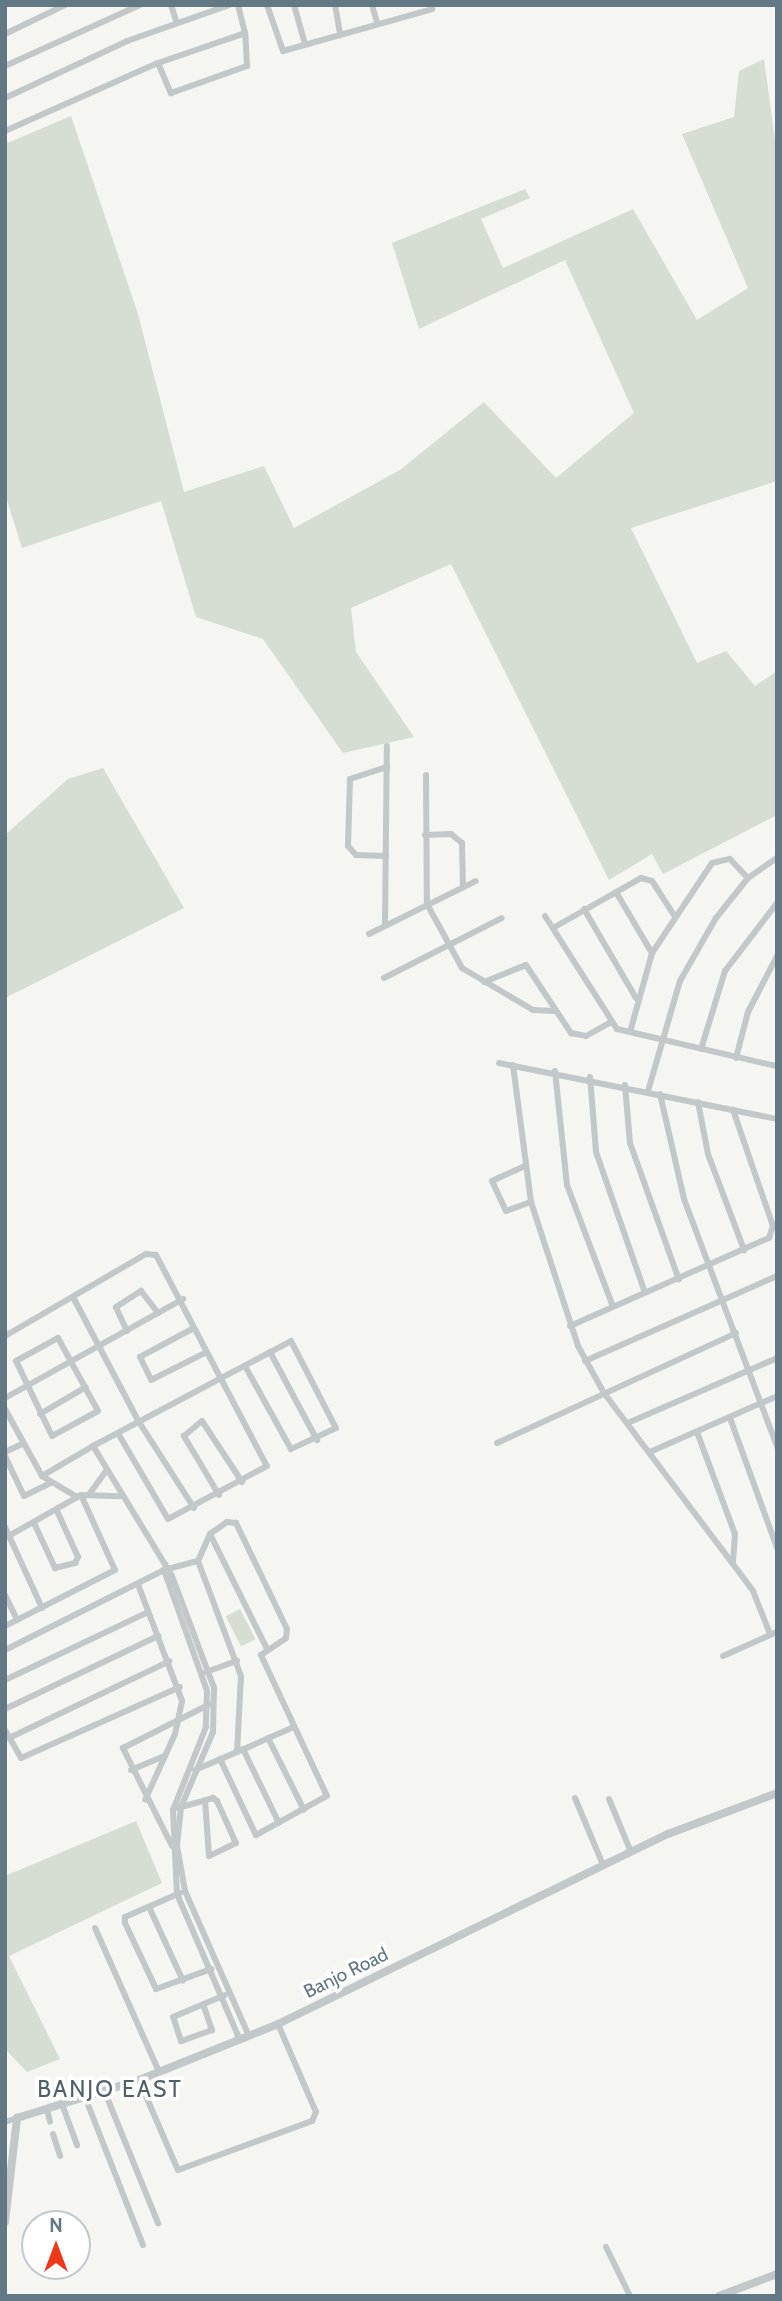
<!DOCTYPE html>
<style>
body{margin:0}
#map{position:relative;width:782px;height:2301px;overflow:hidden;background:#f5f5f1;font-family:Cabin,sans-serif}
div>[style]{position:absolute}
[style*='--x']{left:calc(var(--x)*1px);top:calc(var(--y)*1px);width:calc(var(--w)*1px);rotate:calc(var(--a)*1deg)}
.green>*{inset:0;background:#d6ddd2;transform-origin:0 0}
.minor>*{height:6px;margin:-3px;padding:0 3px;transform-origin:3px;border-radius:3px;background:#c2c7c9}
.tertiary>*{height:8px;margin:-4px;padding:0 4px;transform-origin:4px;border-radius:4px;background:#c2c7c9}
span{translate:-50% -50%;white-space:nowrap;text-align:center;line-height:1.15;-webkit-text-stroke:7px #fff;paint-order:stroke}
.street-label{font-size:19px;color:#627884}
.quarter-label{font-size:23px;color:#506069;letter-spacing:2px}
.frame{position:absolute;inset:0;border:7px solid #627884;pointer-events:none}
.north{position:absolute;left:21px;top:2210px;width:70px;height:70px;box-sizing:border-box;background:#fff;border:2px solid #c0c9ce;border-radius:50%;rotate:0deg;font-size:19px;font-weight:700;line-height:28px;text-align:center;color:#627884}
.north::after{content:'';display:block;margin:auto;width:24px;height:32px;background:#ef3817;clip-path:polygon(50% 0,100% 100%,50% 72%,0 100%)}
</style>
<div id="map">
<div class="green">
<div style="clip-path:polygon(764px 59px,777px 154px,777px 481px,631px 528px,697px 663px,726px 651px,755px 686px,777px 671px,777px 815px,663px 874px,652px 854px,609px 880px,451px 564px,351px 608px,356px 652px,414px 737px,343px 753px,263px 639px,196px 617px,161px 501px,22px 548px,5px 494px,5px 144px,71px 116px,138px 314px,184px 492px,264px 466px,294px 528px,400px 470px,484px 402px,556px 478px,634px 413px,565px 260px,419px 329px,392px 243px,525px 189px,530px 198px,481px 219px,503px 268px,633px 209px,697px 320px,748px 288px,682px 134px,734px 117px,739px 71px)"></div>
<div style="clip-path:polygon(103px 768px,184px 908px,5px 998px,5px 835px,68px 779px)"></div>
<div style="left:240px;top:1609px;width:34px;height:16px;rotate:63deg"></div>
<div style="clip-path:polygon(136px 1821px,162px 1883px,9px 1956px,60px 2059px,27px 2072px,5px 2049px,5px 1876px)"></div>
</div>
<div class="minor">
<div style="--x:171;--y:5;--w:19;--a:72"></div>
<div style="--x:267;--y:5;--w:49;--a:70.8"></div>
<div style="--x:283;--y:51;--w:155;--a:-15.7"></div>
<div style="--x:294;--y:5;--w:41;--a:74.2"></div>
<div style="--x:335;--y:5;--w:27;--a:80"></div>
<div style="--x:372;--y:5;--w:19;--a:74"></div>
<div style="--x:5;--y:34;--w:67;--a:-25.8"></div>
<div style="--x:158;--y:63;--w:33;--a:67"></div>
<div style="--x:171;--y:93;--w:81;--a:-19.6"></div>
<div style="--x:247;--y:66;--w:33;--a:-93"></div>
<div style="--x:5;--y:66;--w:148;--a:-24.3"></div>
<div style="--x:5;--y:98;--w:135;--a:-25"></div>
<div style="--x:127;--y:41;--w:108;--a:-19.4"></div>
<div style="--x:5;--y:131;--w:167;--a:-24"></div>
<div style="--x:158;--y:63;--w:92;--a:-19"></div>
<div style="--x:245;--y:33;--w:29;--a:-104"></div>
<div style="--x:426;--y:775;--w:129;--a:89.6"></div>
<div style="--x:427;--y:904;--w:73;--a:61.3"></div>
<div style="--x:462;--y:968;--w:82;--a:30.6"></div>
<div style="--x:533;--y:1010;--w:21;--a:3"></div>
<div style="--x:425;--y:835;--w:26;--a:-2"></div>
<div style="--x:451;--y:834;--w:14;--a:39"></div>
<div style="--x:462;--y:843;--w:44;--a:88.7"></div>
<div style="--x:386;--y:856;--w:30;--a:-178"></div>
<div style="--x:356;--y:855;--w:12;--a:-132"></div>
<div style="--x:348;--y:846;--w:67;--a:-88.3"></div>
<div style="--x:350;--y:779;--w:39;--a:-18"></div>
<div style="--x:616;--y:892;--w:71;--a:59.5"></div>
<div style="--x:584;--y:909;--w:103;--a:59.7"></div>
<div style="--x:545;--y:916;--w:134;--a:57.5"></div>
<div style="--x:617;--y:1029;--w:163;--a:13.1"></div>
<div style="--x:385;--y:924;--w:178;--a:-89.4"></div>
<div style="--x:553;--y:928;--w:101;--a:-29.6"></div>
<div style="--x:641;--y:878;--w:11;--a:15"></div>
<div style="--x:652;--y:881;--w:40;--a:57.1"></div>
<div style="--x:369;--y:934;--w:119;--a:-26.4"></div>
<div style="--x:384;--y:978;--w:132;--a:-27"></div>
<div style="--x:484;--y:982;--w:45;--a:-22"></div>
<div style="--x:526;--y:965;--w:82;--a:56.5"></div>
<div style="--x:571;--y:1033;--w:15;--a:11"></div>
<div style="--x:586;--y:1036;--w:26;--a:-29"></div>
<div style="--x:630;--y:1032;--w:82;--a:-74.4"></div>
<div style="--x:652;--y:953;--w:108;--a:-56.3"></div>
<div style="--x:712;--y:863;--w:18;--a:-13"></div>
<div style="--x:730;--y:859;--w:26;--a:47"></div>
<div style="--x:701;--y:1049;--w:82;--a:-72.9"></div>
<div style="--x:725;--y:971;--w:86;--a:-52.6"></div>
<div style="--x:736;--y:1058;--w:48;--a:-75.4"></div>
<div style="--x:748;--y:1012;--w:63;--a:-62.6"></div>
<div style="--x:499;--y:1063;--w:284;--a:11.4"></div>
<div style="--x:513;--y:1065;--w:138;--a:82.5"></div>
<div style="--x:531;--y:1202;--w:151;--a:71.9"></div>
<div style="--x:578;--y:1346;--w:54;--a:61"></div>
<div style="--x:604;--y:1393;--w:248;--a:53"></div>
<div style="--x:753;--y:1591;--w:46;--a:68.4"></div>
<div style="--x:555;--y:1071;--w:115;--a:84"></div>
<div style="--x:567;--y:1185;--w:130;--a:69.3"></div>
<div style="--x:590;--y:1077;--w:75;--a:85.4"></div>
<div style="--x:596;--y:1152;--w:149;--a:70.8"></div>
<div style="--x:625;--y:1085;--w:58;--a:85.1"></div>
<div style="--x:630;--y:1143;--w:145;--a:70.3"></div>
<div style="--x:648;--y:1091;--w:115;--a:-73.8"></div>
<div style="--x:680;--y:981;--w:73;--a:-60.3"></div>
<div style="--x:716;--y:918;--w:51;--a:-51.3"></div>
<div style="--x:748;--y:878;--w:35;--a:-35"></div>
<div style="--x:660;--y:1094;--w:108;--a:77.1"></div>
<div style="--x:684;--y:1199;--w:265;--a:69.4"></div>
<div style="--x:698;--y:1102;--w:53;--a:79.1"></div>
<div style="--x:708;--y:1154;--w:103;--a:69.4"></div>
<div style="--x:525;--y:1166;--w:36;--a:156"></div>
<div style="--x:492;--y:1181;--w:33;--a:65"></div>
<div style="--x:506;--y:1211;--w:27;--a:-20"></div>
<div style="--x:73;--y:1297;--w:141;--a:62.2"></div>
<div style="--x:139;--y:1422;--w:102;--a:57.4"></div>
<div style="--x:570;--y:1326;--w:218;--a:-23.9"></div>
<div style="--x:769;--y:1238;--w:13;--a:-72"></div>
<div style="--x:773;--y:1226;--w:123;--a:-109"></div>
<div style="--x:192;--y:1329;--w:59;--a:151.7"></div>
<div style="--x:140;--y:1357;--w:25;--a:64"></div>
<div style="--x:151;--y:1380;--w:60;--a:-26.6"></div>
<div style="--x:127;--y:1331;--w:26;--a:-115"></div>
<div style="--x:116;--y:1307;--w:30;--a:-33"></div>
<div style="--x:141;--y:1291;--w:28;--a:52"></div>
<div style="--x:5;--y:1336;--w:163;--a:-30.2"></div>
<div style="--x:146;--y:1254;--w:10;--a:6"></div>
<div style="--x:156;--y:1255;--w:238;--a:62.3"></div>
<div style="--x:267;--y:1466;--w:112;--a:151.8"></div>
<div style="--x:168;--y:1519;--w:99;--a:-120.2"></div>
<div style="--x:58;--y:1338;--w:83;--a:61.3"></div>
<div style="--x:98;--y:1411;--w:52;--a:151.5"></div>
<div style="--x:52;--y:1436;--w:83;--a:-115.6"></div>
<div style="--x:16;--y:1361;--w:48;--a:-28.7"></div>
<div style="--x:270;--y:1352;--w:100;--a:61.9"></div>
<div style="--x:585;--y:1361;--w:210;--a:-23.9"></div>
<div style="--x:5;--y:1398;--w:204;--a:-29.1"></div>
<div style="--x:5;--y:1409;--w:77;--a:61.1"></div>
<div style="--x:42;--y:1476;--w:41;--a:31"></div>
<div style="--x:40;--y:1414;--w:53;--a:-30.4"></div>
<div style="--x:730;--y:1418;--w:138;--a:70.1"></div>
<div style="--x:630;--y:1422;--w:160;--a:-23.5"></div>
<div style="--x:697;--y:1432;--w:109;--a:69.6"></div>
<div style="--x:735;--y:1534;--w:27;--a:94"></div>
<div style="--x:497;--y:1443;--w:263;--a:-24.7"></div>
<div style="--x:93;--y:1446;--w:152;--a:58.7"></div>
<div style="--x:172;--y:1576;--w:120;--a:69.4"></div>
<div style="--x:214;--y:1688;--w:44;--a:91.3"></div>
<div style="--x:213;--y:1732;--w:82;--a:113.1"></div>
<div style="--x:181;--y:1807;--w:39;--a:96"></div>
<div style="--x:177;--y:1846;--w:46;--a:79.9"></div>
<div style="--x:185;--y:1891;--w:158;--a:66.2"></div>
<div style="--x:652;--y:1451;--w:137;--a:-23.7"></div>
<div style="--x:5;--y:1452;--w:19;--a:-25"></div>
<div style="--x:5;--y:1456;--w:44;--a:64.6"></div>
<div style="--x:24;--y:1496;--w:28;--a:-26"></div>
<div style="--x:42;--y:1476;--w:59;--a:-30.5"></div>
<div style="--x:93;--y:1446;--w:224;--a:-27.9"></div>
<div style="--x:291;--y:1341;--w:98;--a:62.7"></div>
<div style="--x:336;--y:1428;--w:50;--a:155"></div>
<div style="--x:291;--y:1449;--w:95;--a:-119"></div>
<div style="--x:90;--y:1493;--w:27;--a:-54"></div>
<div style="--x:81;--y:1495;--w:38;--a:2"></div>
<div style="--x:219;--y:1495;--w:69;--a:-120.7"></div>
<div style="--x:184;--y:1436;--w:23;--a:-40"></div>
<div style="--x:202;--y:1421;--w:73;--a:56.7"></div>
<div style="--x:34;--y:1523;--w:50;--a:65"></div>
<div style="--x:55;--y:1568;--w:21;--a:-14"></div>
<div style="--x:75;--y:1563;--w:7;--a:-63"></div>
<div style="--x:78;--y:1557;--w:51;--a:-114.5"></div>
<div style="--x:5;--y:1527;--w:89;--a:65.4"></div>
<div style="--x:210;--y:1534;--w:128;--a:63.6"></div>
<div style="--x:5;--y:1538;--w:87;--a:-29.5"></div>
<div style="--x:81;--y:1495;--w:82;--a:65.6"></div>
<div style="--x:115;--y:1570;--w:123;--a:153"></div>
<div style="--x:164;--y:1570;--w:128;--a:70.4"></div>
<div style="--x:207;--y:1691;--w:36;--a:92"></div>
<div style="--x:206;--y:1727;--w:89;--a:111.7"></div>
<div style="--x:173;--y:1810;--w:84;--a:87.3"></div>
<div style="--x:177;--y:1894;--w:159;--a:66.7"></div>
<div style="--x:139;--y:1587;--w:122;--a:69.3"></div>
<div style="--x:182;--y:1701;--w:34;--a:102"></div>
<div style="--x:175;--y:1734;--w:72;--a:114.4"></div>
<div style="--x:5;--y:1595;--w:28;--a:64"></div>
<div style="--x:5;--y:1650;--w:178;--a:-26.7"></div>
<div style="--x:164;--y:1570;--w:35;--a:-15"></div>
<div style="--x:723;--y:1656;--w:59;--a:-24"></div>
<div style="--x:206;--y:1672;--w:33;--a:-20"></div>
<div style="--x:5;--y:1680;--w:156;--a:-25.4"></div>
<div style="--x:5;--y:1709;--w:170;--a:-25.5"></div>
<div style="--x:5;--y:1730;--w:32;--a:60"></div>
<div style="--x:21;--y:1758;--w:174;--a:-24.1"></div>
<div style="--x:9;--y:1738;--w:178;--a:-25.6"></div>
<div style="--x:268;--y:1738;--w:80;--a:63.4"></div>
<div style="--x:243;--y:1749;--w:82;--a:64.1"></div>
<div style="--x:220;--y:1759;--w:84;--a:64.7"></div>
<div style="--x:256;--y:1835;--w:81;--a:-28.8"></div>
<div style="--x:327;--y:1796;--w:156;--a:-115.1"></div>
<div style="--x:261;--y:1655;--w:30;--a:-34"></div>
<div style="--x:286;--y:1638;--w:9;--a:-84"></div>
<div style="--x:287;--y:1629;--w:118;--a:-115.7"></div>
<div style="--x:236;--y:1523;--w:9;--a:-174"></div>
<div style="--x:227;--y:1522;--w:21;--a:145"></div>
<div style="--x:210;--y:1534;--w:30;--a:114"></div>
<div style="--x:198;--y:1561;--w:123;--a:69.5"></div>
<div style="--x:241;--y:1676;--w:76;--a:93"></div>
<div style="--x:237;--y:1752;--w:62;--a:-23.7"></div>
<div style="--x:131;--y:1770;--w:36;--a:-23"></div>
<div style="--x:195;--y:1770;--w:46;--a:-23.2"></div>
<div style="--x:575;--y:1798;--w:73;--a:67.3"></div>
<div style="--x:609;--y:1799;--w:57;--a:67.5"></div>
<div style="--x:178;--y:1808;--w:36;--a:-16"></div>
<div style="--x:213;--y:1798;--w:5;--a:37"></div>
<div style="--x:217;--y:1801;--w:46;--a:65.7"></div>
<div style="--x:236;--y:1843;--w:30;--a:154"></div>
<div style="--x:209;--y:1856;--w:56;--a:-94.1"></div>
<div style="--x:172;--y:1846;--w:110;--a:-116.6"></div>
<div style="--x:123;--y:1748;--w:97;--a:-26.8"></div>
<div style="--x:180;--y:1893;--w:60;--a:156.4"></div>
<div style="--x:125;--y:1917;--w:6;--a:90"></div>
<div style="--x:125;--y:1923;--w:73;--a:64.8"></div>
<div style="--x:156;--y:1989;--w:59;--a:-20"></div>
<div style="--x:149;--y:1907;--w:81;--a:65.3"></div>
<div style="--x:95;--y:1928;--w:158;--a:66"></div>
<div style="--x:203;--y:2004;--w:28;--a:71"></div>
<div style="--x:212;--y:2030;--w:33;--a:160"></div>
<div style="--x:181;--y:2041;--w:25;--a:-108"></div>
<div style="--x:173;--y:2017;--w:56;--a:-22.9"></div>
<div style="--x:139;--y:2080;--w:98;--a:66.6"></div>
<div style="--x:178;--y:2170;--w:143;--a:-20.1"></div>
<div style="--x:312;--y:2121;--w:10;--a:-66"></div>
<div style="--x:316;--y:2112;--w:96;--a:-113.4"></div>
<div style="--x:104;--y:2090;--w:144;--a:67.9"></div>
<div style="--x:85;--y:2097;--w:159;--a:68.6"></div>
<div style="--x:62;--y:2104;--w:44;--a:69.9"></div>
<div style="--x:47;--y:2109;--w:13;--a:77"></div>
<div style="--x:5;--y:2122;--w:13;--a:-18"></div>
<div style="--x:53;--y:2134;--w:23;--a:72"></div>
<div style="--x:606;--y:2247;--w:55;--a:63.9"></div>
</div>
<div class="tertiary">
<div style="--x:5;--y:2222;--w:105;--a:-83.4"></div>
<div style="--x:17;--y:2118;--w:128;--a:-17.3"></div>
<div style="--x:139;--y:2080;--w:150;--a:-21.9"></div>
<div style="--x:278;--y:2024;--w:434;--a:-26"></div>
<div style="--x:668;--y:1834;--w:116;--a:-20.6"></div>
<div style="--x:719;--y:2296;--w:62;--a:-20.8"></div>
</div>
<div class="street-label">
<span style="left:346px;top:1973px;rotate:-26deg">Banjo Road</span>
</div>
<div class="quarter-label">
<span style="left:110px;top:2089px">BANJO EAST</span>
</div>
<div class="frame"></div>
<div class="north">N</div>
</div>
